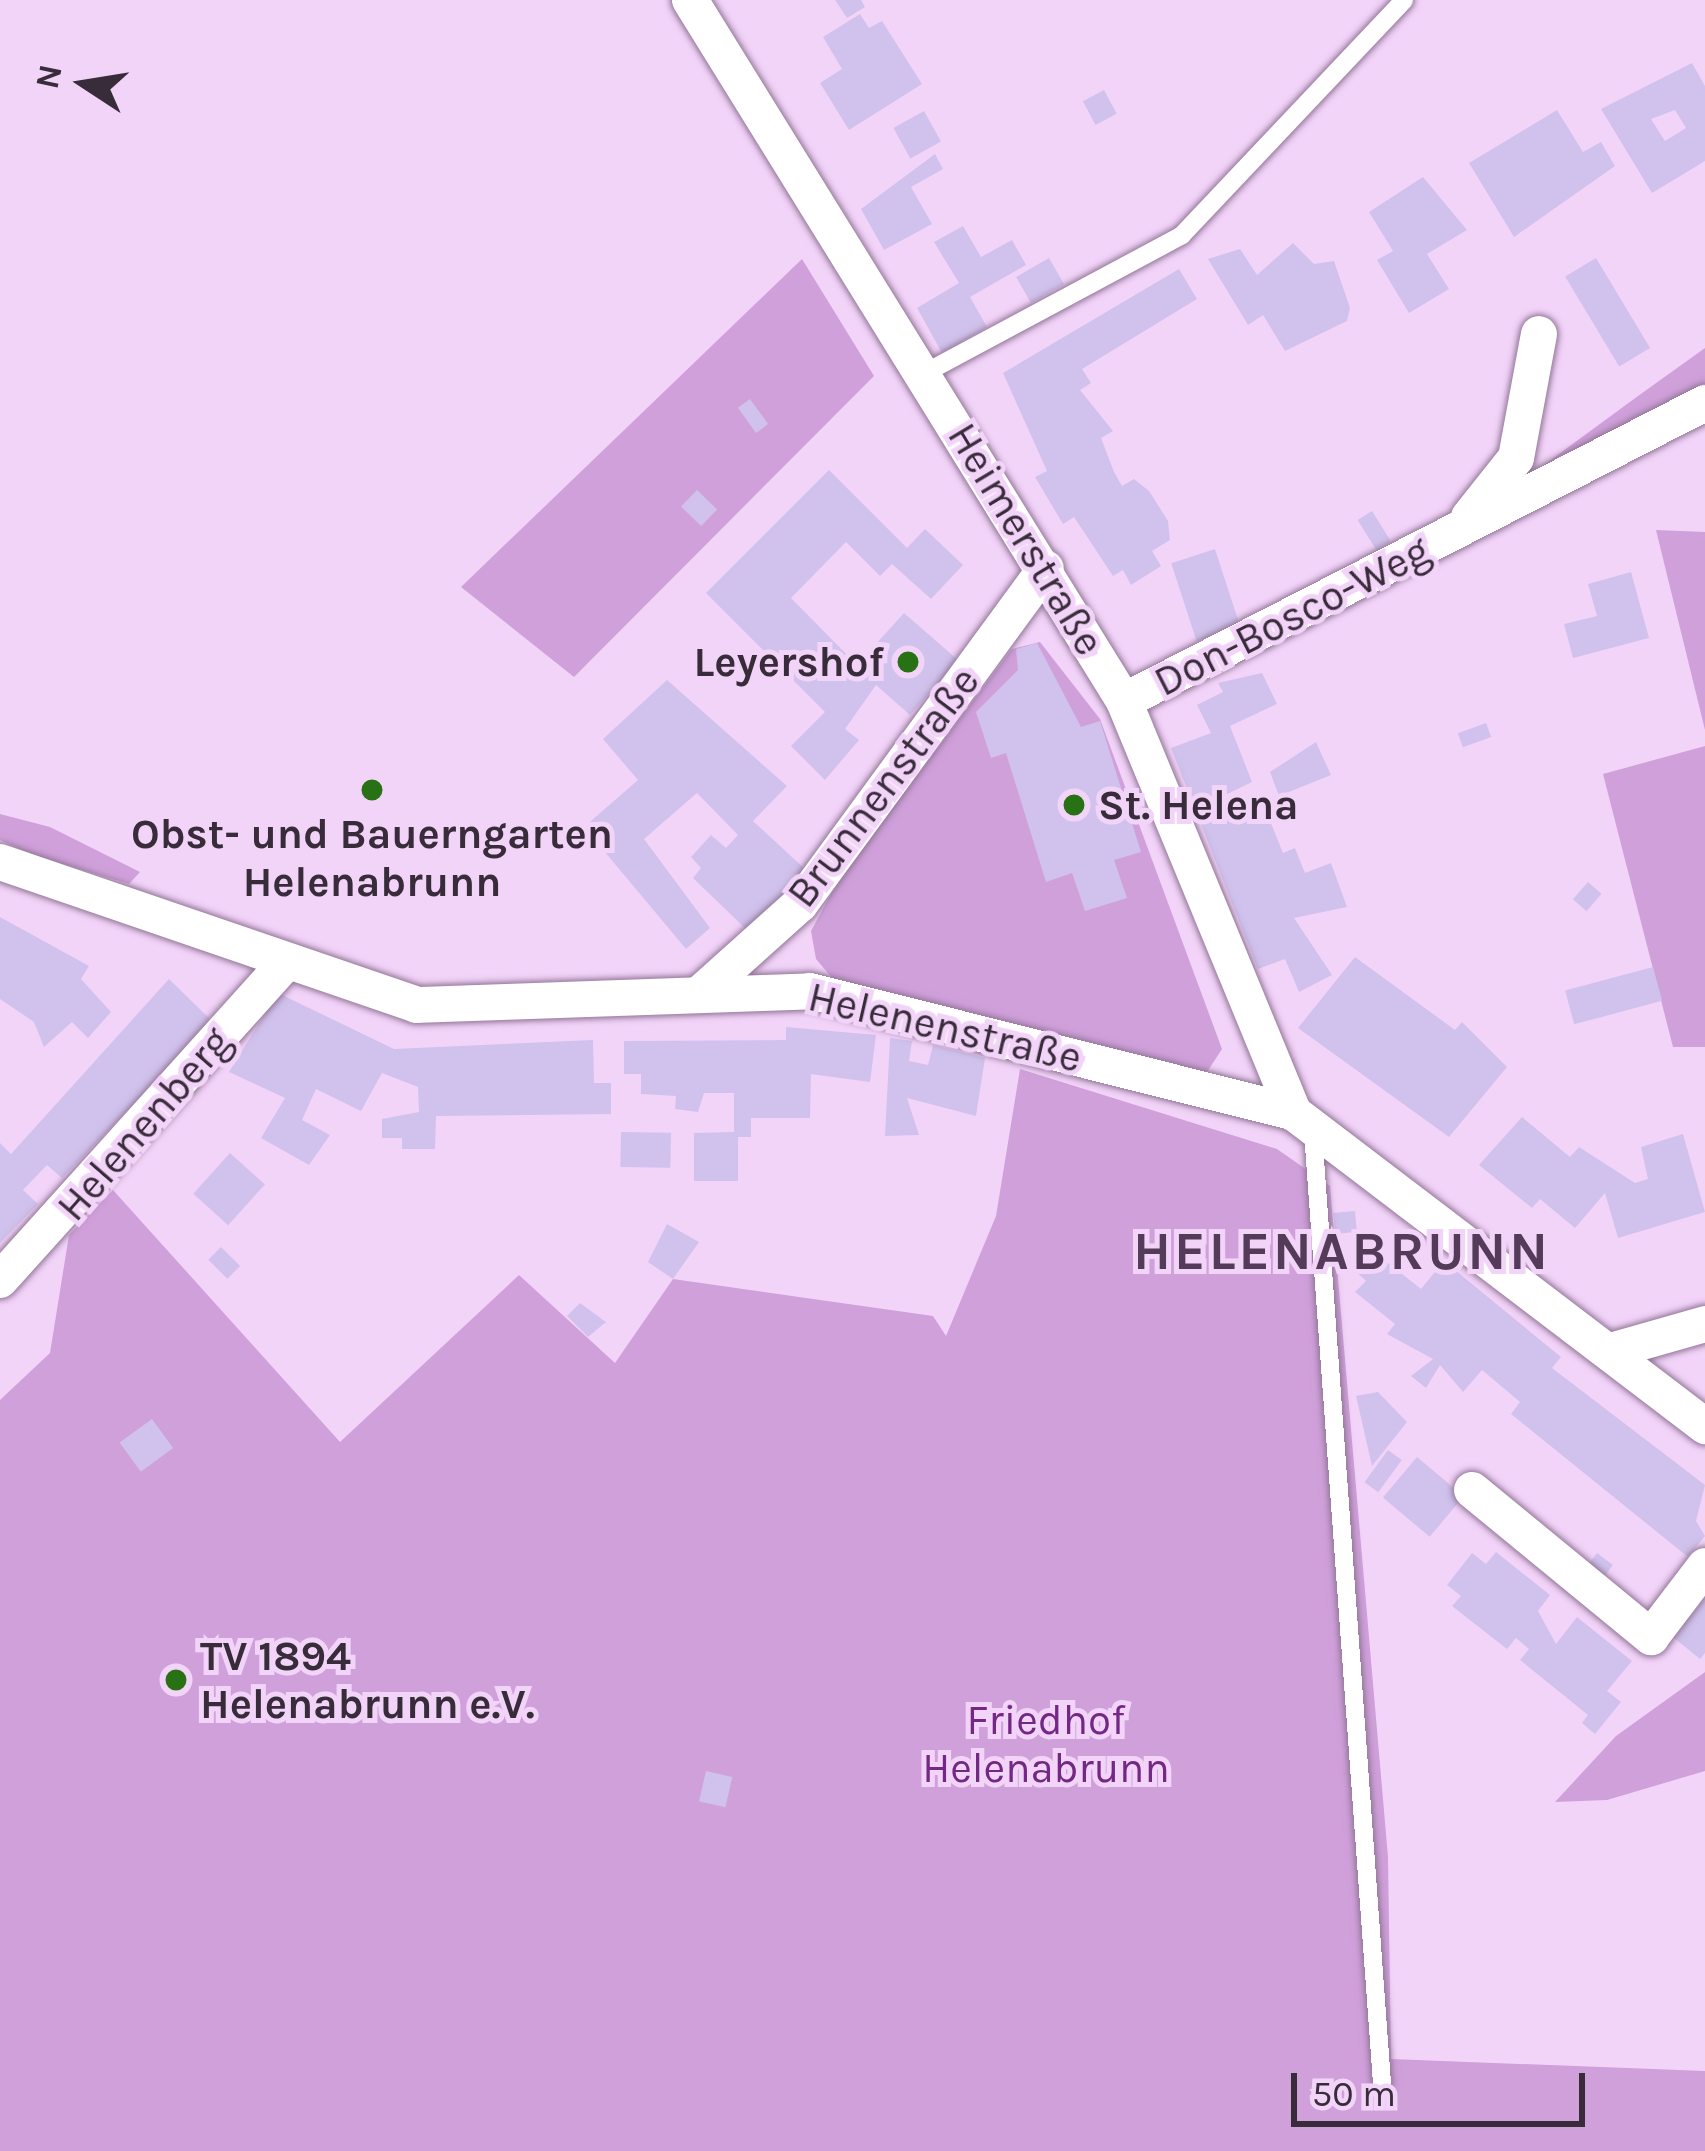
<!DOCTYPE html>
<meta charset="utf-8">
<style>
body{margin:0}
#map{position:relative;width:1705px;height:2151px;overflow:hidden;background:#f3d4f9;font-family:Karla,sans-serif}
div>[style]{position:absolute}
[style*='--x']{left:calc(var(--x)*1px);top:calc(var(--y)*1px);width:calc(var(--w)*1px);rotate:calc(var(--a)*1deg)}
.green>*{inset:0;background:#d0a0db}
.building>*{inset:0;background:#d0c2ec;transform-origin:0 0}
.roads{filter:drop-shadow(0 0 3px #927698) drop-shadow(0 0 3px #927698)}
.service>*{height:18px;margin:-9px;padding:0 9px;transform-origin:9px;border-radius:9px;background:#fff}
.minor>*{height:36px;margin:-18px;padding:0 18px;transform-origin:18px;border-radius:18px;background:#fff}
.dots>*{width:33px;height:33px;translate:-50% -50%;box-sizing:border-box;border:6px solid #f3d4f9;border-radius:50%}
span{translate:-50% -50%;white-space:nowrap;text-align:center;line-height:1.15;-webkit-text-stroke:10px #f3d4f9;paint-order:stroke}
.street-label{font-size:42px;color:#382c3a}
.poi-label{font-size:42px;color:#382c3a;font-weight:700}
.right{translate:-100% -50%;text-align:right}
.left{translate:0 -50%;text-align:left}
.park-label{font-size:42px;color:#732883}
.district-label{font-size:54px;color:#553b5a;font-weight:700;letter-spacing:3px}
.north{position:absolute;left:24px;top:24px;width:120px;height:120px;-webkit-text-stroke:9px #f3d4f9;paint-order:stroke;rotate:282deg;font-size:33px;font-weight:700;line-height:48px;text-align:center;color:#382c3a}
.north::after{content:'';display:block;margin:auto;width:42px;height:54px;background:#382c3a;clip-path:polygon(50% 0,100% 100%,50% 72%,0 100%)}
.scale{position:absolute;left:1291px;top:2073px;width:294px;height:54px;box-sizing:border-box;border:6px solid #382c3a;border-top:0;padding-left:15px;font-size:36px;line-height:42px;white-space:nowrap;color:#382c3a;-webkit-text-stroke:9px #f3d4f9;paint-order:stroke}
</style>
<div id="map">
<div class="green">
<div style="clip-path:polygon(802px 259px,874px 376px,574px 677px,461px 587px)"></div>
<div style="clip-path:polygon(1705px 348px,1705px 387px,1533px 473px,1638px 396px)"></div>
<div style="clip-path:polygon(1656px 530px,1705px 532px,1705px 730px)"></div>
<div style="clip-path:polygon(1040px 642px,1100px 719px,1222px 1049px,1207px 1072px,833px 979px,816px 959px,811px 931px,838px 881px,1012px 649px)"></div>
<div style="clip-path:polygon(1705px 746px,1705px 1047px,1673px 1047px,1603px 774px)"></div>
<div style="clip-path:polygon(0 814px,50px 827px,140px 872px,129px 884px,33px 855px,0 840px)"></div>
<div style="clip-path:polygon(1020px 1069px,1277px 1149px,1330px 1186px,1388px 1857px,1391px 2059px,1705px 2071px,1705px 2151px,0 2151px,0 1400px,50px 1353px,69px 1235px,113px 1190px,340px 1442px,519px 1275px,615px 1363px,673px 1279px,933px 1316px,946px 1336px,996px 1216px)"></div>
<div style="clip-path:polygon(1705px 1672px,1705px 1771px,1607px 1800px,1555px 1802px,1616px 1736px)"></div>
</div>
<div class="building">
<div style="clip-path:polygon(835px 0,861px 0,865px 7px,847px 18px)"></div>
<div style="clip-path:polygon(860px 14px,869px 28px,882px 21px,922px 84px,849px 130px,820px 83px,842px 69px,823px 37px)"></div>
<div style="clip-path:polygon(evenodd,1692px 63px,1705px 86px,1705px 161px,1652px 193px,1601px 109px,1692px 63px,1675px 110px,1686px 128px,1665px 141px,1651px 119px,1675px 110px)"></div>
<div style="left:1104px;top:90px;width:27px;height:24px;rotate:62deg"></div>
<div style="clip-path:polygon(1557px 110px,1583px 152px,1601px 142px,1615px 166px,1514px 237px,1469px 163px)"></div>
<div style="left:924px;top:111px;width:35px;height:35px;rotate:61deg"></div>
<div style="clip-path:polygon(935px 154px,943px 169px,911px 187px,932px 224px,884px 250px,861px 209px)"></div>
<div style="clip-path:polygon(1423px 177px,1467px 230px,1427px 254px,1449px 289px,1409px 313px,1377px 260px,1393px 251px,1369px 212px)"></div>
<div style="clip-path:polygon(963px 226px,981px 257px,1012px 240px,1026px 265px,970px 297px,987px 327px,942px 353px,917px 308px,959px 283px,934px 242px)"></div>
<div style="clip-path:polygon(1293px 243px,1314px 264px,1334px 261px,1350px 308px,1347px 321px,1285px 351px,1263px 315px,1248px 325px,1208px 259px,1240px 249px,1257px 275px)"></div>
<div style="left:1049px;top:258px;width:30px;height:38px;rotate:60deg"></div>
<div style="left:1596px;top:258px;width:105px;height:36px;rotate:59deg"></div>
<div style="clip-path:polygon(1179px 269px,1197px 299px,1082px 369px,1091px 383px,1080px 390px,1113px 431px,1101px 438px,1114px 472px,1122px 486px,1134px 479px,1149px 491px,1168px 521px,1170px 540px,1152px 551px,1161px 566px,1131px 585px,1123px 570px,1113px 576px,1074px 517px,1063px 524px,1035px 477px,1047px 471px,1003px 373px)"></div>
<div style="left:750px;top:399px;width:31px;height:15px;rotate:54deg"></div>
<div style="clip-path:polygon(829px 470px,907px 548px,925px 529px,963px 565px,931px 599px,892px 564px,880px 576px,846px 542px,791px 598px,857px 665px,904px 613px,958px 660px,910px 715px,876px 685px,845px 729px,859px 740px,825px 780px,791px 746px,825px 712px,706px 593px)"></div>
<div style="left:697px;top:490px;width:28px;height:23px;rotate:44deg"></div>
<div style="left:1372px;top:511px;width:36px;height:17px;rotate:58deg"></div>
<div style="left:1215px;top:549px;width:82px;height:46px;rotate:72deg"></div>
<div style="clip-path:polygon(1631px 572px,1649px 638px,1573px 658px,1564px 624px,1597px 616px,1588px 584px)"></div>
<div style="clip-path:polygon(1037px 643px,1081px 727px,1100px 721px,1141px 852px,1114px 860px,1127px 898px,1085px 911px,1072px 873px,1046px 882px,1006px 753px,991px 758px,976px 712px,1018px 670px,1016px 649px)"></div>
<div style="clip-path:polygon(1262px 673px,1277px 704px,1230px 726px,1252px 782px,1215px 800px,1222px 816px,1262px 801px,1283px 853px,1295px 848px,1305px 873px,1331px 863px,1347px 907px,1294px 918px,1332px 975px,1299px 992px,1285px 959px,1258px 969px,1171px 748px,1211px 733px,1197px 705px,1223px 692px,1218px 683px)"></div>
<div style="clip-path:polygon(667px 680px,787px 786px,753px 821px,806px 870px,749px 932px,693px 878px,701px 868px,691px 857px,711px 835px,726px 848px,738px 835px,697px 793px,644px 839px,710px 928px,686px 949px,584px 827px,638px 780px,603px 739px)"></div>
<div style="left:1486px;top:723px;width:15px;height:30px;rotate:70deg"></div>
<div style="clip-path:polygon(1316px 742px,1331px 775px,1279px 796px,1270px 772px)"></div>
<div style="left:1588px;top:882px;width:18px;height:23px;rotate:41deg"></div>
<div style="clip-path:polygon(0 917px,89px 966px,81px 979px,111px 1012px,88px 1038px,72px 1022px,44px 1047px,34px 1022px,0 999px)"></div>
<div style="clip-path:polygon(1355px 957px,1455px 1030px,1462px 1022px,1507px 1067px,1449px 1137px,1298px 1028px)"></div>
<div style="left:1653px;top:967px;width:35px;height:91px;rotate:75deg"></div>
<div style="clip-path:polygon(169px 979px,213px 1022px,62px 1178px,47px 1165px,23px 1190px,38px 1204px,0 1243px,0 1143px,11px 1154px)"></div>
<div style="clip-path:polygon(278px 993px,394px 1049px,593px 1040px,594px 1083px,611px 1083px,611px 1114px,436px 1116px,435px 1149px,402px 1149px,402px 1138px,382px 1138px,382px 1119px,419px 1112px,418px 1087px,382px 1073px,361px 1111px,316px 1089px,302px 1120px,330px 1135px,309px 1165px,261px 1138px,285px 1098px,229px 1072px)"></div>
<div style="clip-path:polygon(786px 1027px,876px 1035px,870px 1082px,811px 1074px,810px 1118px,751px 1118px,751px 1137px,738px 1137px,738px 1181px,694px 1181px,694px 1133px,734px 1132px,734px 1093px,704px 1093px,698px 1112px,675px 1109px,676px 1096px,641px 1094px,641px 1074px,624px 1074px,624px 1041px,786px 1040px)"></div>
<div style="clip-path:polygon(890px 1038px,912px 1041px,909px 1061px,928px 1065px,933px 1045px,985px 1058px,976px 1116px,907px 1098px,919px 1135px,885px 1136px)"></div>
<div style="clip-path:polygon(1522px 1117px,1570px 1157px,1579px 1147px,1635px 1183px,1648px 1179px,1641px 1147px,1683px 1134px,1705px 1212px,1618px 1238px,1605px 1193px,1575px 1228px,1540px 1199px,1532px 1208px,1479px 1165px)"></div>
<div style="left:621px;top:1132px;width:50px;height:35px;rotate:1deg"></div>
<div style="left:230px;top:1153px;width:47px;height:55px;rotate:42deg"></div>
<div style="left:1355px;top:1211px;width:21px;height:22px;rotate:85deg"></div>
<div style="clip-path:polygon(667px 1224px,699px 1242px,673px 1279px,648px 1262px)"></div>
<div style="left:221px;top:1247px;width:27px;height:18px;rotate:45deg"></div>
<div style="clip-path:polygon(1372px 1250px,1421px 1289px,1444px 1261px,1561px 1357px,1552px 1368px,1705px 1485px,1696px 1521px,1705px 1536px,1688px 1557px,1511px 1414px,1520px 1402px,1482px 1370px,1463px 1392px,1440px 1365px,1426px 1388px,1411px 1376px,1433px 1359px,1387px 1334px,1395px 1324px,1355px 1292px,1366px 1281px,1355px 1271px)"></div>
<div style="clip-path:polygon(580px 1303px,606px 1322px,588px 1337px,567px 1316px)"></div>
<div style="clip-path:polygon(1378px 1392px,1407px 1422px,1372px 1466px,1356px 1396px)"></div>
<div style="left:152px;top:1419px;width:36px;height:40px;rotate:54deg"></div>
<div style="left:1388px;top:1450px;width:17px;height:40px;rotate:36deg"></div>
<div style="left:1417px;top:1457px;width:61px;height:53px;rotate:40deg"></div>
<div style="clip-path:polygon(1496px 1552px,1550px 1595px,1538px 1611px,1556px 1644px,1577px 1617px,1632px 1661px,1607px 1691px,1621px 1702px,1595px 1734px,1582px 1723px,1588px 1715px,1520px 1660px,1529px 1649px,1516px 1638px,1507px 1649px,1452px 1606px,1461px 1596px,1447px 1585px,1472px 1553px,1486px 1564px)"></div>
<div style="left:1597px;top:1553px;width:20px;height:16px;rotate:37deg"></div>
<div style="clip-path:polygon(1705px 1598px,1705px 1653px,1700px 1659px,1673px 1637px)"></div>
<div style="left:706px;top:1771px;width:27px;height:31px;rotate:13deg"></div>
</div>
<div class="roads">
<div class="service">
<div style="--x:925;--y:373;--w:292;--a:-28.2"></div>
<div style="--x:1182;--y:235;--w:323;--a:-46.6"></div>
<div style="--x:1313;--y:1132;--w:954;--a:85.85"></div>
</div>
<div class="minor">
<div style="--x:690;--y:0;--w:824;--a:58.24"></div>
<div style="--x:1124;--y:701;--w:446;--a:67.6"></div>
<div style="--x:1469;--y:517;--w:75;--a:-51.5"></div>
<div style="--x:1516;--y:458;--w:126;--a:-79.5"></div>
<div style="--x:1124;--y:701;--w:653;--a:-27.15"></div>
<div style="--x:0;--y:862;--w:441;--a:18.9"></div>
<div style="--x:417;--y:1005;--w:393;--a:-2"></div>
<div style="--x:810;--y:991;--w:499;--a:14.1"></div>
<div style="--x:1294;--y:1113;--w:517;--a:37.29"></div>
<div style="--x:703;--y:991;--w:130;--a:-41.9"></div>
<div style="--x:800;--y:904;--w:416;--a:-53.8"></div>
<div style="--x:0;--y:1280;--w:424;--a:-48"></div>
<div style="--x:1614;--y:1350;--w:95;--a:-15.9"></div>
<div style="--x:1472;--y:1490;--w:232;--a:39.4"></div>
<div style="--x:1651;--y:1637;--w:89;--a:-52.7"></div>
</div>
</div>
<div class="dots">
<div style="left:908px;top:662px;background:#287215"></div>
<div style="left:372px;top:790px;background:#287215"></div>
<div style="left:1074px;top:805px;background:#287215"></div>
<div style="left:176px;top:1680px;background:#287215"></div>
</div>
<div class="street-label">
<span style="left:1026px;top:539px;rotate:59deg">Heimerstraße</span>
<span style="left:1292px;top:616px;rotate:-27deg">Don-Bosco-Weg</span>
<span style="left:883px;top:787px;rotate:-53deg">Brunnenstraße</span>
<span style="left:945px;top:1027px;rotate:13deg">Helenenstraße</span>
<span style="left:144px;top:1124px;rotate:-49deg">Helenenberg</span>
</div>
<div class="poi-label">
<span class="right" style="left:884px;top:662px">Leyershof</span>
<span class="left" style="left:1098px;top:805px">St. Helena</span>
<span style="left:372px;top:858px">Obst- und Bauerngarten<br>Helenabrunn</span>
<span class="left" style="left:200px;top:1680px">TV 1894<br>Helenabrunn e.V.</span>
</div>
<div class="park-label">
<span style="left:1046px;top:1744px">Friedhof<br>Helenabrunn</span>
</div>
<div class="district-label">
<span style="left:1342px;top:1251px">HELENABRUNN</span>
</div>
<div class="north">N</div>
<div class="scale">50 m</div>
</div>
